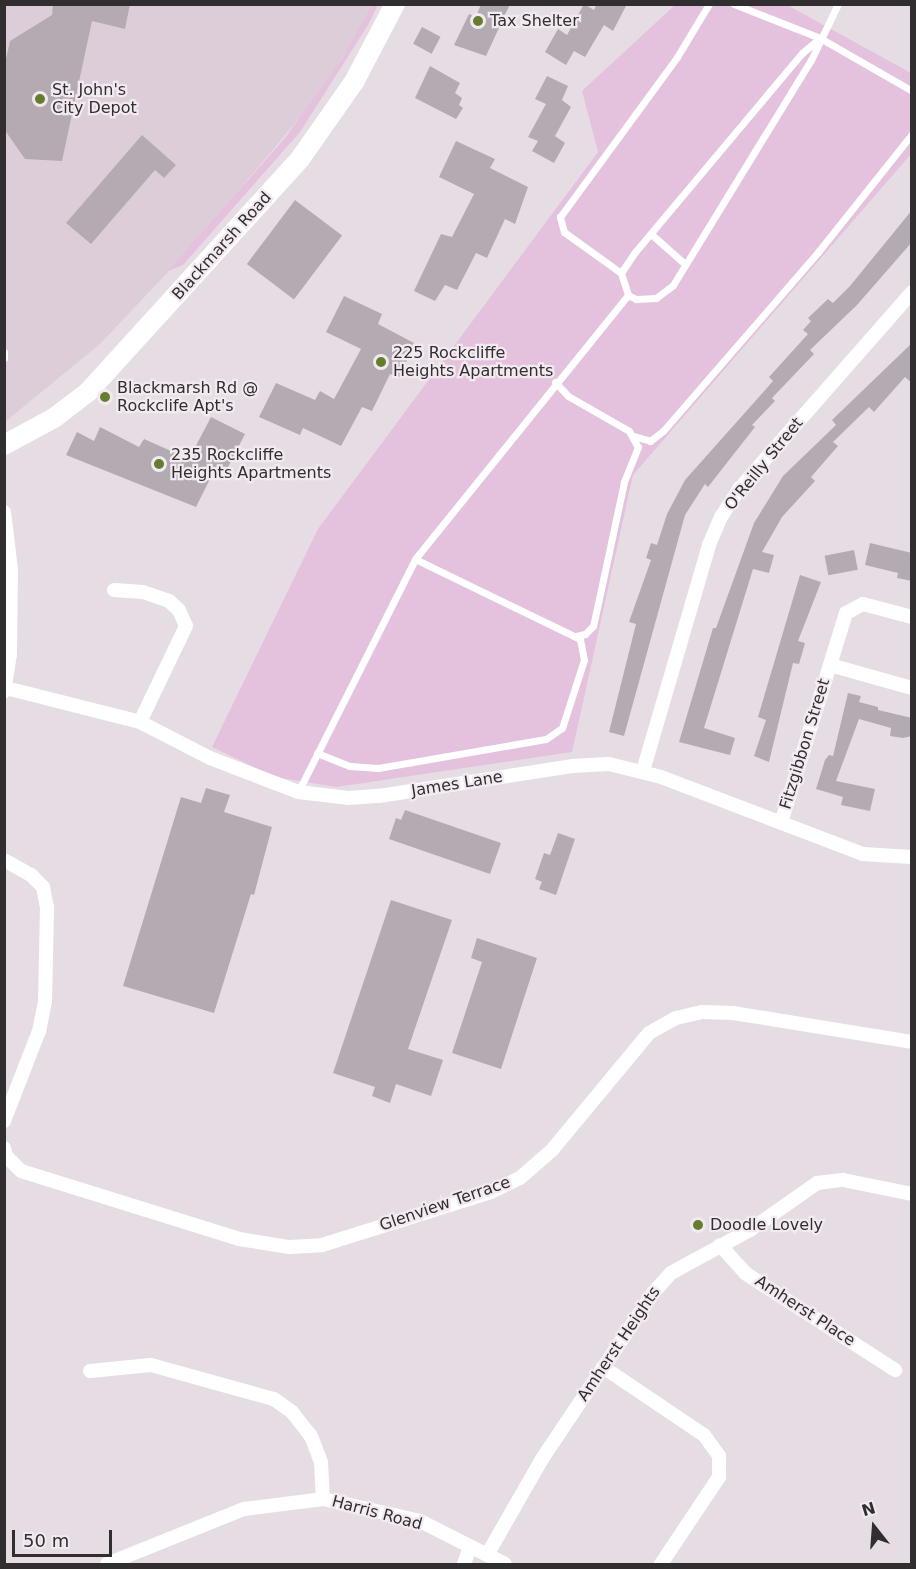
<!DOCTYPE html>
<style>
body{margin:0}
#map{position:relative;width:916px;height:1569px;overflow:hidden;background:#e6dde4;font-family:"DejaVu Sans",sans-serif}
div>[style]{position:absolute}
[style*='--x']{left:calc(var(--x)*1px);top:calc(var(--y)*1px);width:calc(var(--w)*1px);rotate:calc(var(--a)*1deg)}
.built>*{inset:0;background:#ddcdd9}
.green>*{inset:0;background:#e4c1dc}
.building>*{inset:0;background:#b4abb2;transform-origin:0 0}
.lane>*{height:7px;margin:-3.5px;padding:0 3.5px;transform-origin:3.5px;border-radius:3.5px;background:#fff}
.street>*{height:14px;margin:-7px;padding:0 7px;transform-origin:7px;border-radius:7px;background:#fff}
.secondary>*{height:20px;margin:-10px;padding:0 10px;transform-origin:10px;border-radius:10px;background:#fff}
.dots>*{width:16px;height:16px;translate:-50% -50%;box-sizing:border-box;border:3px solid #f3eaf1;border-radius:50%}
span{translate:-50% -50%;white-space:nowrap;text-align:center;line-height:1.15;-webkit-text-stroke:4.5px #f3eaf1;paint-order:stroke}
.poi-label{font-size:16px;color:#312e30}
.left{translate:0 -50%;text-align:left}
.street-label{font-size:16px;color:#312e30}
.frame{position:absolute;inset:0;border:6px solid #312e30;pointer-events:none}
.north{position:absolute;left:844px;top:1497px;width:60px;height:60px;-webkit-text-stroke:4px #f3eaf1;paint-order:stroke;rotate:343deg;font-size:16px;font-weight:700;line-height:24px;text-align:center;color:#312e30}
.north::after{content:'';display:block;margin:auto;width:21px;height:27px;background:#312e30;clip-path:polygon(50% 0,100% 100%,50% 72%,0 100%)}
.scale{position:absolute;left:12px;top:1530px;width:100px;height:27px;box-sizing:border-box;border:3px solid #312e30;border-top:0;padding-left:8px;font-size:18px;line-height:21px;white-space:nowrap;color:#312e30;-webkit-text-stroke:4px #f3eaf1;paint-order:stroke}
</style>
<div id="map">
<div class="built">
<div style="clip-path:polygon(5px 5px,372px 5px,357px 35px,318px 96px,187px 252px,100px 344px,5px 422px)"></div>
</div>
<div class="green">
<div style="clip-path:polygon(372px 5px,378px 5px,368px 25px,300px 132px,183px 265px,168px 271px,285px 138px,342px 59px)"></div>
<div style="clip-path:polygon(675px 5px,789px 6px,911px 73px,911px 154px,633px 475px,572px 752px,336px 787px,275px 777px,212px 747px,318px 529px,598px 152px,582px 91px)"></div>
</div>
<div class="building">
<div style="clip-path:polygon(53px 4px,130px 4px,125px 29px,92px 21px,62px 161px,25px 159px,4px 129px,4px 68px,10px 41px,52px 15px)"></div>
<div style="clip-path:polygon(481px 4px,510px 4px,486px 56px,454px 45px,469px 14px,476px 17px)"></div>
<div style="clip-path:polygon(584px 4px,594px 10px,597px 4px,627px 4px,613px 31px,604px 25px,585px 57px,574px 51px,566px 65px,545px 52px,558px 29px,567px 35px)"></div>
<div style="left:422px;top:27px;width:21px;height:19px;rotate:28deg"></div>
<div style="clip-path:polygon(430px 66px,460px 83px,455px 93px,462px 98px,459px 105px,463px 108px,456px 119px,415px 98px)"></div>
<div style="clip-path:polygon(547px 76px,568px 86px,562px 100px,571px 107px,555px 136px,565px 143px,554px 163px,532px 151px,538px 141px,528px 137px,546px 104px,535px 99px)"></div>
<div style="clip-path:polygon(142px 135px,176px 165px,164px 178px,155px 170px,91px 244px,66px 223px)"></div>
<div style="clip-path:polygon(456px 141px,495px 159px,490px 168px,528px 187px,515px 224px,505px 219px,487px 258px,476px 253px,457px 290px,445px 285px,435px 301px,414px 291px,441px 234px,452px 237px,474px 194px,439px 177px)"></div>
<div style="left:295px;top:200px;width:59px;height:80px;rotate:37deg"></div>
<div style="clip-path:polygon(912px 210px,912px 242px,857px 305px,810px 350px,814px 354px,772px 398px,775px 401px,752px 425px,755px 427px,708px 487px,705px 484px,685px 515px,624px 736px,609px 732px,636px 624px,629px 622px,651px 560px,646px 558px,651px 543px,657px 545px,667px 514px,685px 480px,773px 381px,769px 377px,808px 334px,803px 330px,811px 321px,808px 318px,828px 299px,833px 303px,850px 286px)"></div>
<div style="clip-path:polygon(344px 296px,382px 314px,378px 324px,414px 343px,400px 377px,390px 374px,372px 411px,362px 407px,341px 446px,303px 428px,300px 435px,259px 417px,276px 383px,315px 400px,320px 391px,334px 399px,361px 349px,326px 332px)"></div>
<div style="clip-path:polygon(912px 343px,912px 383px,905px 377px,874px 412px,869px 407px,833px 442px,838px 446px,811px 477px,815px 481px,782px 517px,762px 552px,774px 555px,769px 573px,753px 569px,704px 728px,735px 738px,730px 755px,679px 742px,713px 628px,716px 628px,754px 523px,783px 476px,836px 425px,832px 420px)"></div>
<div style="clip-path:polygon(211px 417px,245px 434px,225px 473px,215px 469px,196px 507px,66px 455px,77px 432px,94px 441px,100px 427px,139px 447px,144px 439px,189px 459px)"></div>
<div style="clip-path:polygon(870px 543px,912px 553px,912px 581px,897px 578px,898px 573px,865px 565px)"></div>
<div style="left:854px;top:550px;width:20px;height:30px;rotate:79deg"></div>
<div style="clip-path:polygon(800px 575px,821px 582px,798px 641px,805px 643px,799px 664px,793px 663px,769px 762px,754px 756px,766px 720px,758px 717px)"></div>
<div style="clip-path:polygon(848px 693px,861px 696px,859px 702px,878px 707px,878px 710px,912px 718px,912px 736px,903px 738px,890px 736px,891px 728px,859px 719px,836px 781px,875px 789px,870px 811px,841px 805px,843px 797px,816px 789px,825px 760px,829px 755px,833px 756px)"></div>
<div style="clip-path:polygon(206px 788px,230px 795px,224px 812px,272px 827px,254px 895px,251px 894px,214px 1013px,123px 986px,181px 797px,201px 803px)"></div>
<div style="clip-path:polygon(405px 810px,501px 843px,490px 874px,389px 839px,396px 818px,401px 820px)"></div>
<div style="clip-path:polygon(558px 833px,575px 839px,556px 895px,539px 889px,542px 882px,535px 879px,544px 853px,550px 855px)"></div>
<div style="clip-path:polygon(391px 900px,452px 920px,408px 1049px,443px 1060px,431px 1096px,396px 1084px,390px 1103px,372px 1096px,375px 1087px,333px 1073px)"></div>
<div style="clip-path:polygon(477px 938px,537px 958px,501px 1069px,452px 1053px,482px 962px,471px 958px)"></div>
</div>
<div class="lane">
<div style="--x:734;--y:4;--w:92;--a:21.6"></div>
<div style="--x:820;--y:38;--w:106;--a:29.9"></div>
<div style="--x:820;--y:38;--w:23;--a:140"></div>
<div style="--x:802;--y:53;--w:260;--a:130"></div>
<div style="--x:635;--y:252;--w:25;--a:124"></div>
<div style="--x:621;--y:273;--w:23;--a:72"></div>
<div style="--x:628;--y:295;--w:9;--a:27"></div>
<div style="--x:636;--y:299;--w:20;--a:-3"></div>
<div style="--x:656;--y:298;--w:21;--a:-37"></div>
<div style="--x:673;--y:285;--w:264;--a:-58.5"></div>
<div style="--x:811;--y:60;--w:62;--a:-64.3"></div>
<div style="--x:651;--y:234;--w:45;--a:41.4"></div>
<div style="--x:621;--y:273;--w:70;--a:-144.3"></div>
<div style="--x:564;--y:232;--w:16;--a:-105"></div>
<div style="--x:560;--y:217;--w:198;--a:-53.8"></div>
<div style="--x:677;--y:57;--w:62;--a:-58.9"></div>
<div style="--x:4;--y:352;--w:6;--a:90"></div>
<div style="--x:555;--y:382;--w:19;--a:47"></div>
<div style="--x:568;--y:396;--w:70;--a:29.8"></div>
<div style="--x:629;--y:431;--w:18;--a:61"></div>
<div style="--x:638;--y:447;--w:38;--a:112"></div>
<div style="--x:624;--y:482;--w:147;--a:102.1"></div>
<div style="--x:593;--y:626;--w:11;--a:135"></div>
<div style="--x:585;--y:634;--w:9;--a:167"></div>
<div style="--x:634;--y:436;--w:17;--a:17"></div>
<div style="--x:650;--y:441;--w:16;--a:-38"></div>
<div style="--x:663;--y:431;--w:237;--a:-49.1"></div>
<div style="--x:818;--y:252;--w:151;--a:-51.5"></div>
<div style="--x:317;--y:753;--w:35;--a:22"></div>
<div style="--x:350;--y:766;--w:28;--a:4"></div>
<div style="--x:378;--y:768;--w:170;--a:-9.8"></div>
<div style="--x:546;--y:739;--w:19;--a:-35"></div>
<div style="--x:562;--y:728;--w:71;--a:-72.1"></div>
<div style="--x:584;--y:660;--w:21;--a:-101"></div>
<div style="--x:580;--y:639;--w:183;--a:-154.1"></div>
<div style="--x:298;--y:792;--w:261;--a:-63.3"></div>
<div style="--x:415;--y:559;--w:339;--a:-51.1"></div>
</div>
<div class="street">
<div style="--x:4;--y:512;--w:58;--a:83.1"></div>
<div style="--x:11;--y:570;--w:84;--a:90.7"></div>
<div style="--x:10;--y:654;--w:38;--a:99"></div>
<div style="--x:114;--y:590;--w:29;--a:4"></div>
<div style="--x:143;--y:592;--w:28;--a:19"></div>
<div style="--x:169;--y:601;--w:13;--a:42"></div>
<div style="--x:179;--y:610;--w:17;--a:66"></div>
<div style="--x:186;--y:626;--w:106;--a:115.6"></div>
<div style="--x:830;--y:665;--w:85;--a:15.7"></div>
<div style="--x:6;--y:688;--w:138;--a:14.2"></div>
<div style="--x:140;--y:722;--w:79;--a:27.2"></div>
<div style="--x:210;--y:758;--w:94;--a:21.1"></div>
<div style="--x:298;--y:792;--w:50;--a:6.8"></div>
<div style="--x:348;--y:798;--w:31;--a:-4"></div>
<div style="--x:379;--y:796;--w:195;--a:-8.8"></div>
<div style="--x:572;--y:766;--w:37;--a:-3"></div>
<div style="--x:609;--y:764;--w:54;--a:14"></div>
<div style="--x:661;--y:777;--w:216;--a:20.9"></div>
<div style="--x:863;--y:854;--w:49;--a:3.5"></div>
<div style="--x:643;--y:771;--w:235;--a:-73.7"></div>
<div style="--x:709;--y:545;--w:30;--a:-67"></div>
<div style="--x:721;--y:517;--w:35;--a:-57"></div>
<div style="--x:740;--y:488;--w:261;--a:-48.7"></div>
<div style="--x:781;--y:823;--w:220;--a:-72.8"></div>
<div style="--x:846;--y:613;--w:19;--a:-28"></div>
<div style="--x:863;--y:604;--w:51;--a:14.9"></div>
<div style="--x:4;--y:860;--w:31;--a:29"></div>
<div style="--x:31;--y:875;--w:17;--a:45"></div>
<div style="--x:43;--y:887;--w:20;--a:79"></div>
<div style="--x:47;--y:907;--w:94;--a:91.2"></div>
<div style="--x:45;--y:1001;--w:31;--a:101"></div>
<div style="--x:39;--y:1031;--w:97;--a:111.3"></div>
<div style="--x:4;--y:1148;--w:8;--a:76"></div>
<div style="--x:6;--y:1156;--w:21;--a:45"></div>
<div style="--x:21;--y:1171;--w:228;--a:17.3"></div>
<div style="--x:239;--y:1239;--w:51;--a:9.1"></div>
<div style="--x:289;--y:1247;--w:33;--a:-3"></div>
<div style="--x:322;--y:1245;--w:177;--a:-17.4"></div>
<div style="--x:491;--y:1192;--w:32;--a:-26"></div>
<div style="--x:520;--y:1178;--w:43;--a:-41.2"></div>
<div style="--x:552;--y:1150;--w:152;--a:-50.3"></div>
<div style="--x:649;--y:1033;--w:31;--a:-29"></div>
<div style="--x:676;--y:1018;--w:27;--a:-13"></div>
<div style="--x:702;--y:1012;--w:31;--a:2"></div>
<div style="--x:733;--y:1013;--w:181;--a:9.2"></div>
<div style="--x:720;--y:1245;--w:38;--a:48"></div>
<div style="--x:745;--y:1273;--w:179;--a:32.9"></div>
<div style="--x:603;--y:1367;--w:122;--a:34"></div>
<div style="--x:704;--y:1435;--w:26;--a:54"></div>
<div style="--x:719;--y:1456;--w:21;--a:90"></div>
<div style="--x:719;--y:1477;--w:105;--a:123.7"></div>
<div style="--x:90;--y:1371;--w:61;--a:-5.6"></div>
<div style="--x:151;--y:1365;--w:128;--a:15.5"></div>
<div style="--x:274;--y:1399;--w:22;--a:36"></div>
<div style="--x:292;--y:1412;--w:31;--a:52"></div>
<div style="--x:311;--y:1436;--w:28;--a:69"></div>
<div style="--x:321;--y:1462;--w:37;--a:87"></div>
<div style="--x:487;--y:1555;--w:111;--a:-60.2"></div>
<div style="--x:542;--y:1459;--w:200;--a:-56.2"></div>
<div style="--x:653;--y:1293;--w:27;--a:-48"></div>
<div style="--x:671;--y:1273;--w:90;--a:-28.6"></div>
<div style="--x:750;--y:1230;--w:82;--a:-35"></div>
<div style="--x:817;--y:1183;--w:26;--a:-7"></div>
<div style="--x:843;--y:1180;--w:70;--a:11.5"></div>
<div style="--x:107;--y:1564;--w:148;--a:-21.9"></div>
<div style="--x:244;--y:1509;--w:80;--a:-7.2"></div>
<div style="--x:323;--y:1499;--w:99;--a:12.8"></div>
<div style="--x:420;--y:1521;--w:95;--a:26.8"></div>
<div style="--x:464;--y:1564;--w:18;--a:-71"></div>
</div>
<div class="secondary">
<div style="--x:4;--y:445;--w:57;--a:-28.4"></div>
<div style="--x:54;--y:418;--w:43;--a:-37.4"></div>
<div style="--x:88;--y:392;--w:315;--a:-47.7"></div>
<div style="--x:300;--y:159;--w:94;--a:-55"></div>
<div style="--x:354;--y:82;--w:88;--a:-62.3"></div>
</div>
<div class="dots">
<div style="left:478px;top:21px;background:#657d2f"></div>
<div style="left:40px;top:99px;background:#657d2f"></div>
<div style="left:381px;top:362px;background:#657d2f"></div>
<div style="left:105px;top:397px;background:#657d2f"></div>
<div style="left:159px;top:464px;background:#657d2f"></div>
<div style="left:698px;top:1225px;background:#657d2f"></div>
</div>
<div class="poi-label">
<span class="left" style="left:490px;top:21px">Tax Shelter</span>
<span class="left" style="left:52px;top:99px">St. John's<br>City Depot</span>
<span class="left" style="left:393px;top:362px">225 Rockcliffe<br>Heights Apartments</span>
<span class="left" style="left:117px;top:397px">Blackmarsh Rd @<br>Rockclife Apt's</span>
<span class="left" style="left:171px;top:464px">235 Rockcliffe<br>Heights Apartments</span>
<span class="left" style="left:710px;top:1225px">Doodle Lovely</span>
</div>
<div class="street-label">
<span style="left:222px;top:246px;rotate:-48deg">Blackmarsh Road</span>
<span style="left:764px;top:464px;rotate:-51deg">O'Reilly Street</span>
<span style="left:805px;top:744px;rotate:-73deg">Fitzgibbon Street</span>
<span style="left:457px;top:784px;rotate:-9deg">James Lane</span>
<span style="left:445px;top:1204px;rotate:-19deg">Glenview Terrace</span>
<span style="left:805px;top:1311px;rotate:33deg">Amherst Place</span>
<span style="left:619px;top:1344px;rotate:-56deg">Amherst Heights</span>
<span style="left:377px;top:1513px;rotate:15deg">Harris Road</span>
</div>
<div class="frame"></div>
<div class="north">N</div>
<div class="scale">50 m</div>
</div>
